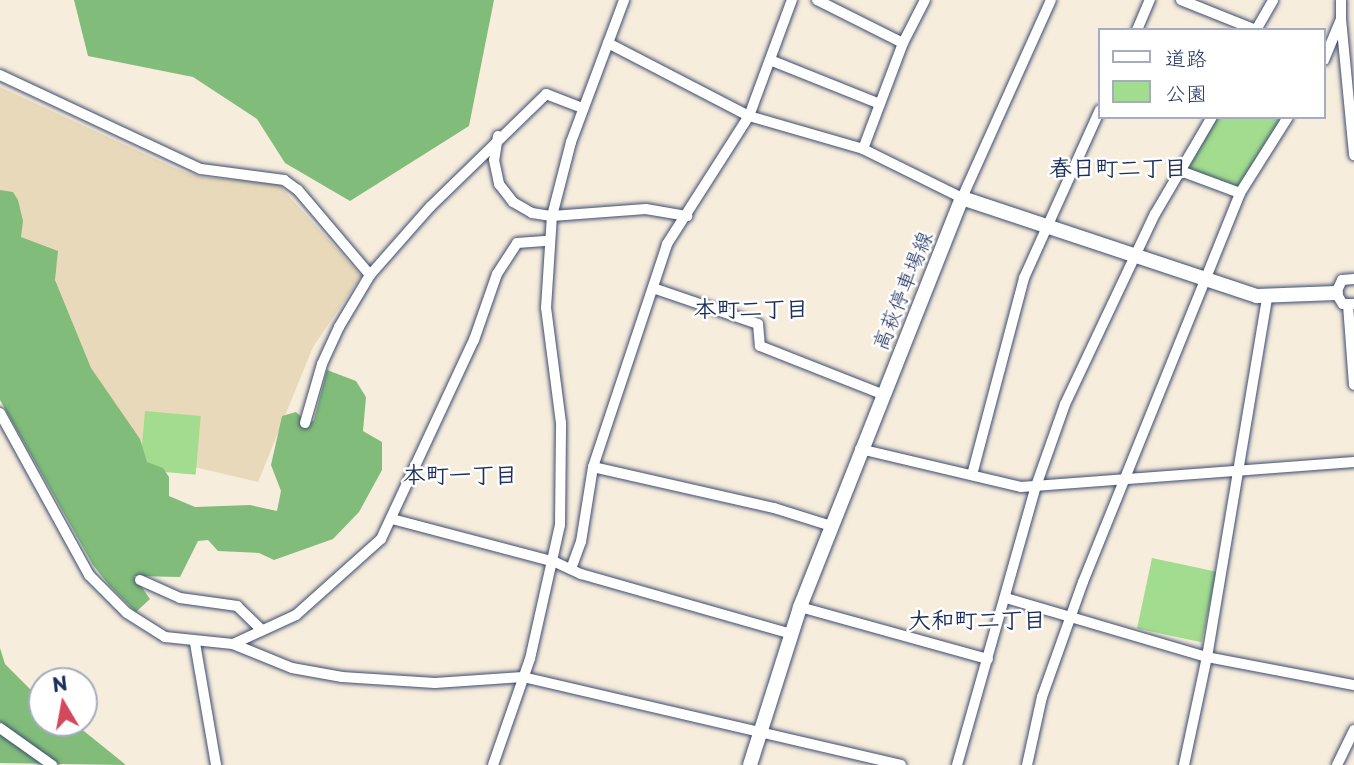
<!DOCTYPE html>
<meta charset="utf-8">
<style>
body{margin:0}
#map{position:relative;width:1354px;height:765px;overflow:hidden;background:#f7eddc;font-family:"Playpen Sans","Klee One",sans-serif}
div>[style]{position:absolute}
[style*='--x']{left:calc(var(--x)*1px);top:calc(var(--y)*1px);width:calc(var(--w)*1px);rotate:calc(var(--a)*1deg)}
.built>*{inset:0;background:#e8d9ba}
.green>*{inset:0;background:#a2dc8f;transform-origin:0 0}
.forest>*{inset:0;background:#81bc7a}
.roads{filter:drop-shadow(0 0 2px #3c4c71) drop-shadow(0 0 2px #3c4c71)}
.minor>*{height:10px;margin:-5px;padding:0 5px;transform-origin:5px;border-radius:5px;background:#fff}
.major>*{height:14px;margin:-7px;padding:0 7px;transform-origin:7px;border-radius:7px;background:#fff}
span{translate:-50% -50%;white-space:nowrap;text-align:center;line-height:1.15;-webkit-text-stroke:5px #fff;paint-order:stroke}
.street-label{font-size:21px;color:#1b2f5e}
.neighbourhood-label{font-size:23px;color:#1b2f5e;font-weight:700}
.legend{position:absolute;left:1098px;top:28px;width:228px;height:91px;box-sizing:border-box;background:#fff;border:2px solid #a4acbf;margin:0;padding:9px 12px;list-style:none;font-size:21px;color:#1b2f5e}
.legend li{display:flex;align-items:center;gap:14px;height:35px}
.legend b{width:35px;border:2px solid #a4acbf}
.north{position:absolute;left:28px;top:667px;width:70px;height:70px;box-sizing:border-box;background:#fff;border:2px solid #a4acbf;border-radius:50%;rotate:350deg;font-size:19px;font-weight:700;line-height:28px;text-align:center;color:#1b2f5e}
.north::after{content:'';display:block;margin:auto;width:24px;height:32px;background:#d1495b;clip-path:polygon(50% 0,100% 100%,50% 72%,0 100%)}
</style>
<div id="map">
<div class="built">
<div style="clip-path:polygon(0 87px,177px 169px,200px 177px,278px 184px,361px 276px,313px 347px,258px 482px,126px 451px,61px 329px,53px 259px,12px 231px,0 210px)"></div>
</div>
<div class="green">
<div style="clip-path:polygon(1212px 117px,1288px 117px,1240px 193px,1178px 170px)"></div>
<div style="left:145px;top:411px;width:56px;height:59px;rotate:5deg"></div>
<div style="left:1152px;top:558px;width:66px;height:72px;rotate:12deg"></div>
</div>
<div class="forest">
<div style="clip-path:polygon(74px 0,494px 0,469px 126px,350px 201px,285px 163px,257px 119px,193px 77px,88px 56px)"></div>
<div style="clip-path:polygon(0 190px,13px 192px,18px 200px,23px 221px,21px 237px,58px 251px,55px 280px,91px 368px,140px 439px,147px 462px,163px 468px,169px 477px,169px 496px,195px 507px,250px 505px,277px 511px,281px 491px,271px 465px,282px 416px,296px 412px,309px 424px,314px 420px,327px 370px,356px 381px,366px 397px,363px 431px,382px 442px,382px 470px,359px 512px,333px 539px,274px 560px,259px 553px,218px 551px,208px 540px,198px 541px,180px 577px,134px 576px,150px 599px,136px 612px,109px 585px,93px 565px,0 400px)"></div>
<div style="clip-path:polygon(0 648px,5px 664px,42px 701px,42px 723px,74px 723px,126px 765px,0 763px)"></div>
</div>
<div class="roads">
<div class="minor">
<div style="--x:817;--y:0;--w:96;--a:26.6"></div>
<div style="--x:1181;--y:0;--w:81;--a:21.8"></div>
<div style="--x:1341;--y:19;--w:137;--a:84.5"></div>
<div style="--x:1137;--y:30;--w:33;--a:-67"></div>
<div style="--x:1256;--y:30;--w:34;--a:-60"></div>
<div style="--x:608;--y:43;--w:159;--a:27.4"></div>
<div style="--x:749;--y:116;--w:119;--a:16.1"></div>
<div style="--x:863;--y:149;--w:110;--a:26.3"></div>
<div style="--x:962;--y:198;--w:217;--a:-65.8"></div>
<div style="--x:770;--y:60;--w:118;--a:21.8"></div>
<div style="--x:1324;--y:60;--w:44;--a:-67.5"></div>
<div style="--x:1341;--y:19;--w:19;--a:-90"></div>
<div style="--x:0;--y:75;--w:222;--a:25.1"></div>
<div style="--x:201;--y:169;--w:84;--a:7.5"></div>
<div style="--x:284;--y:180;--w:17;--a:36"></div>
<div style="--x:298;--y:190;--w:111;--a:49.7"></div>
<div style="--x:498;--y:136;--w:24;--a:99"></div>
<div style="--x:494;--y:160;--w:25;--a:78"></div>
<div style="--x:499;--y:184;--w:23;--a:52"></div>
<div style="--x:513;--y:202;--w:22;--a:30"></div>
<div style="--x:532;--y:213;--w:20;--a:9"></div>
<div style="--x:552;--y:216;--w:94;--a:-4.3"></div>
<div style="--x:646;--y:209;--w:42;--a:9.7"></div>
<div style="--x:863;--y:149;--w:113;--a:-69.3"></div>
<div style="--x:903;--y:43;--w:48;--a:-62.9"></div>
<div style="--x:1178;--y:170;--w:66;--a:20.4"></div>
<div style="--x:1354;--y:279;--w:12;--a:175"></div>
<div style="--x:1342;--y:280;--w:14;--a:115"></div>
<div style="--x:1336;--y:293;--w:13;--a:58"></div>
<div style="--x:1343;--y:304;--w:11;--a:0"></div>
<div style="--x:653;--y:288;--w:111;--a:18.9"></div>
<div style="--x:758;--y:324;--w:22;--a:85"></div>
<div style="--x:760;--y:346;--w:131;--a:21.5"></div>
<div style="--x:1348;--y:305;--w:80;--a:85.7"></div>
<div style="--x:0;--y:413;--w:185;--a:61.2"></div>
<div style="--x:89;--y:575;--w:54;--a:45"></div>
<div style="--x:127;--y:613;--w:45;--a:32.3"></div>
<div style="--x:165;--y:637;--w:68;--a:5.9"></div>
<div style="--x:233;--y:644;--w:64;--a:22.1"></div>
<div style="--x:292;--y:668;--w:51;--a:10.2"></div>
<div style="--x:342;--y:677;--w:93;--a:3.7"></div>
<div style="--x:435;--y:683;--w:88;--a:-3.9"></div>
<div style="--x:523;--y:677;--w:388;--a:13.1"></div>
<div style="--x:305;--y:423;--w:61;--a:-73.9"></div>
<div style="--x:322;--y:364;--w:41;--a:-65.3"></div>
<div style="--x:339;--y:327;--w:61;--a:-59.2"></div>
<div style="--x:370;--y:275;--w:91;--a:-48.6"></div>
<div style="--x:430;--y:207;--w:162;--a:-44.2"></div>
<div style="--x:546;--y:94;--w:40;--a:21"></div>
<div style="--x:860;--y:449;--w:165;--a:13.3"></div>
<div style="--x:1021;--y:487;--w:334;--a:-4.3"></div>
<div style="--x:593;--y:467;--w:186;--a:12.8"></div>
<div style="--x:774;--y:508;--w:60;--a:17.5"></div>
<div style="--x:972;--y:475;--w:204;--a:-75.2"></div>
<div style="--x:1024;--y:278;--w:184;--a:-65.7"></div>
<div style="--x:392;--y:519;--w:169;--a:14.8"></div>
<div style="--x:555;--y:562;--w:29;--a:25"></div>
<div style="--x:581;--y:574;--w:218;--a:15.9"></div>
<div style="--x:571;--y:569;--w:29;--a:-70"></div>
<div style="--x:581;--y:542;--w:76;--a:-80.9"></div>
<div style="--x:593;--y:467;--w:235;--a:-71.6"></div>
<div style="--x:667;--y:244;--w:152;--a:-57.4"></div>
<div style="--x:749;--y:116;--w:124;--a:-69.7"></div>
<div style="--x:140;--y:580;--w:44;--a:24.2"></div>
<div style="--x:180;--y:598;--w:58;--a:8"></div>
<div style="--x:237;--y:606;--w:35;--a:44"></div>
<div style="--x:1006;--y:598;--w:209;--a:16.4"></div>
<div style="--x:1207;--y:657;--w:150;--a:10.8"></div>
<div style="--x:800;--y:607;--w:195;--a:15.5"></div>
<div style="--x:195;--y:643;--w:124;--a:80.2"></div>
<div style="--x:233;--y:644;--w:69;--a:-24.7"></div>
<div style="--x:296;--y:615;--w:114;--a:-41.8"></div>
<div style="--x:381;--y:539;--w:220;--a:-65"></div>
<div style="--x:474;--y:340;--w:70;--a:-70.8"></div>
<div style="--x:497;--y:274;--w:37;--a:-57"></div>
<div style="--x:517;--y:243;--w:31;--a:-4"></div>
<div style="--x:0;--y:728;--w:64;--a:35.4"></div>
<div style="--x:493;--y:765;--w:112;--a:-70.8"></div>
<div style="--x:530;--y:659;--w:137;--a:-77.4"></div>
<div style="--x:560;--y:525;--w:102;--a:-89.4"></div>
<div style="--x:561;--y:423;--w:116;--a:-97.4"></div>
<div style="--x:546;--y:308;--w:92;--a:-86.3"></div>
<div style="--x:552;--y:216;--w:76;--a:-75.6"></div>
<div style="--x:571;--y:142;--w:152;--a:-69.5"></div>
<div style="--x:957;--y:765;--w:290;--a:-74.2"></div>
<div style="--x:1036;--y:486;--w:87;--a:-70.5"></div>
<div style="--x:1065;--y:404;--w:210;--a:-64.7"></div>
<div style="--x:1155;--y:214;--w:113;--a:-59.6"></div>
<div style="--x:1027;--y:765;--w:70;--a:-77.6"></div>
<div style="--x:1042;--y:697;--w:122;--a:-70.4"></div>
<div style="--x:1083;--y:582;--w:419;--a:-68"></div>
<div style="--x:1240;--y:193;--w:90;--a:-57.7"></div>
<div style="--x:1184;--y:765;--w:110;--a:-78"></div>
<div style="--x:1207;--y:657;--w:365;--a:-80.5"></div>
<div style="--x:1337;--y:765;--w:39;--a:-64"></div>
</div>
<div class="major">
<div style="--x:750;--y:765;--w:166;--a:-72.4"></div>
<div style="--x:800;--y:607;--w:440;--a:-68.4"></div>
<div style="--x:962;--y:198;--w:311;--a:18.4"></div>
<div style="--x:1257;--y:296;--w:79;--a:-2.2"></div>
</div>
</div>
<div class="street-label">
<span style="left:901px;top:290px;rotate:-68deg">高萩停車場線</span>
</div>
<div class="neighbourhood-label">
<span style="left:1118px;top:167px">春日町二丁目</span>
<span style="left:751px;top:308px">本町二丁目</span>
<span style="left:460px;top:474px">本町一丁目</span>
<span style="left:977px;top:619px">大和町二丁目</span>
</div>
<ul class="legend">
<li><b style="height:9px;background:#fff"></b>道路</li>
<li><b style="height:19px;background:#a2dc8f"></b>公園</li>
</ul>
<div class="north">N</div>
</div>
